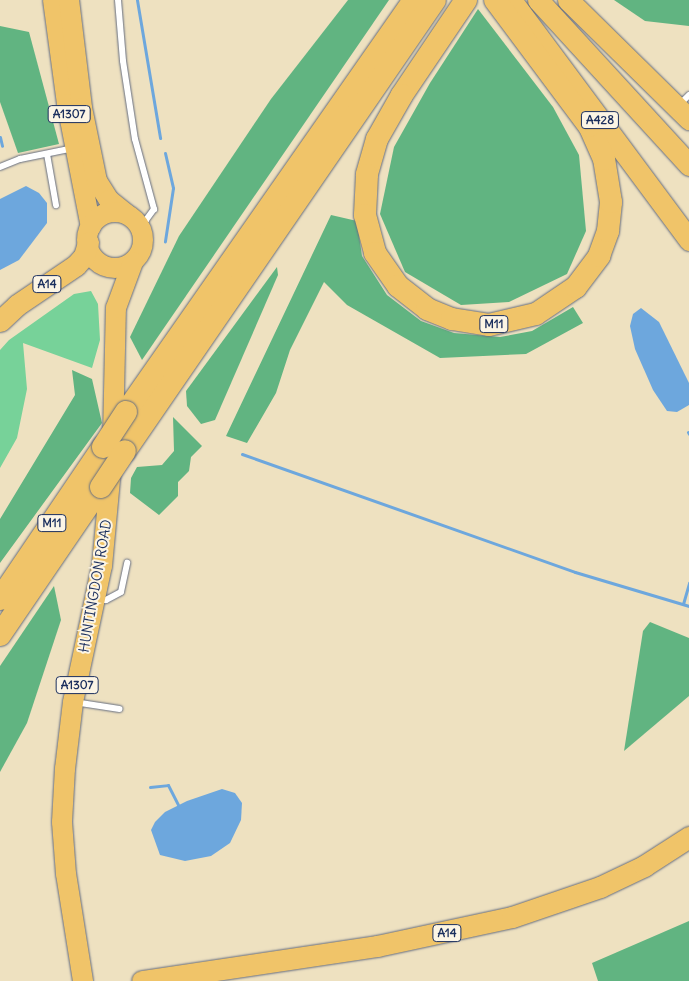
<!DOCTYPE html>
<style>
body{margin:0}
#map{position:relative;width:689px;height:981px;overflow:hidden;background:#eee1c0;font-family:Delius,sans-serif}
div>[style]{position:absolute}
[style*='--x']{left:calc(var(--x)*1px);top:calc(var(--y)*1px);width:calc(var(--w)*1px);rotate:calc(var(--a)*1deg)}
.green>*{inset:0;background:#77d299}
.forest>*{inset:0;background:#61b481}
.water>*{inset:0;background:#6da7dd}
.stream>*{height:3px;margin:-1.5px;padding:0 1.5px;transform-origin:1.5px;border-radius:1.5px;background:#6da7dd}
.roads{filter:drop-shadow(0 0 1px #656d80) drop-shadow(0 0 1px #656d80)}
.service>*{height:6px;margin:-3px;padding:0 3px;transform-origin:3px;border-radius:3px;background:#fff}
.primary>*{height:20px;margin:-10px;padding:0 10px;transform-origin:10px;border-radius:10px;background:#f0c469}
.primary>.ring{margin:-10px;padding:0;box-sizing:content-box;background:none;border:20px solid #f0c469;border-radius:50%}
.trunk>*{height:21px;margin:-10.5px;padding:0 10.5px;transform-origin:10.5px;border-radius:10.5px;background:#f0c469}
.motorway>*{height:22px;margin:-11px;padding:0 11px;transform-origin:11px;border-radius:11px;background:#f0c469}
.bridges{filter:drop-shadow(0 0 1px #656d80) drop-shadow(0 0 1px #656d80)}
.motorway-bridge>*{height:22px;margin:-11px;padding:0 11px;transform-origin:11px;border-radius:11px;background:#f0c469}
span{translate:-50% -50%;white-space:nowrap;text-align:center;line-height:1.15;-webkit-text-stroke:4px #fcf5e5;paint-order:stroke}
.shield-label span{padding:1px 4px;background:#fcf5e5;border:1px solid;border-radius:4px;-webkit-text-stroke-width:0}
.shield-label{font-size:12px;color:#1b2f5e;font-weight:700}
.street-label{font-size:14px;color:#1b2f5e}
</style>
<div id="map">
<div class="green">
<div style="clip-path:polygon(91px 291px,98px 304px,100px 340px,92px 368px,23px 343px,27px 389px,17px 438px,0 468px,0 350px,9px 340px,74px 294px)"></div>
</div>
<div class="forest">
<div style="clip-path:polygon(348px 0,389px 0,142px 360px,130px 337px,179px 236px,271px 99px)"></div>
<div style="clip-path:polygon(614px 0,689px 0,689px 26px,645px 21px)"></div>
<div style="clip-path:polygon(478px 9px,553px 107px,579px 155px,586px 231px,567px 274px,509px 302px,461px 305px,405px 272px,380px 214px,394px 147px,430px 83px)"></div>
<div style="clip-path:polygon(0 26px,29px 32px,59px 144px,18px 153px,0 102px)"></div>
<div style="clip-path:polygon(331px 215px,357px 221px,362px 256px,387px 295px,421px 321px,454px 333px,500px 337px,532px 331px,573px 307px,583px 323px,526px 354px,440px 358px,347px 305px,324px 282px,290px 350px,276px 393px,247px 443px,226px 436px)"></div>
<div style="clip-path:polygon(277px 267px,278px 275px,215px 420px,201px 424px,187px 406px,186px 391px)"></div>
<div style="clip-path:polygon(72px 370px,92px 379px,102px 423px,0 563px,0 519px,75px 395px)"></div>
<div style="clip-path:polygon(173px 417px,202px 446px,191px 457px,189px 471px,178px 482px,178px 496px,159px 515px,130px 493px,131px 478px,137px 467px,162px 465px,174px 451px)"></div>
<div style="clip-path:polygon(54px 586px,61px 620px,27px 723px,0 772px,0 666px)"></div>
<div style="clip-path:polygon(650px 622px,689px 638px,689px 696px,624px 751px,643px 631px)"></div>
<div style="clip-path:polygon(689px 921px,689px 981px,598px 981px,592px 963px)"></div>
</div>
<div class="water">
<div style="clip-path:polygon(26px 186px,39px 193px,47px 203px,47px 223px,19px 260px,0 270px,0 199px)"></div>
<div style="clip-path:polygon(641px 308px,659px 322px,689px 383px,689px 405px,677px 412px,667px 411px,653px 390px,635px 349px,630px 326px,633px 314px)"></div>
<div style="clip-path:polygon(222px 789px,235px 793px,242px 803px,241px 820px,230px 843px,211px 856px,185px 861px,160px 855px,151px 830px,155px 822px,165px 812px,187px 801px)"></div>
</div>
<div class="stream">
<div style="--x:137;--y:0;--w:140;--a:80.5"></div>
<div style="--x:0;--y:137;--w:9;--a:77"></div>
<div style="--x:165;--y:153;--w:36;--a:77"></div>
<div style="--x:173;--y:188;--w:54;--a:98.6"></div>
<div style="--x:688;--y:432;--w:2;--a:63"></div>
<div style="--x:242;--y:454;--w:353;--a:19.5"></div>
<div style="--x:575;--y:572;--w:119;--a:16.6"></div>
<div style="--x:683;--y:604;--w:22;--a:-74"></div>
<div style="--x:150;--y:787;--w:18;--a:-6"></div>
<div style="--x:168;--y:785;--w:22;--a:63"></div>
</div>
<div class="roads">
<div class="service">
<div style="--x:118;--y:0;--w:61;--a:85.3"></div>
<div style="--x:123;--y:61;--w:79;--a:81.3"></div>
<div style="--x:135;--y:139;--w:73;--a:74.8"></div>
<div style="--x:154;--y:209;--w:14;--a:126"></div>
<div style="--x:146;--y:220;--w:9;--a:144"></div>
<div style="--x:680;--y:104;--w:13;--a:-45"></div>
<div style="--x:47;--y:154;--w:52;--a:80"></div>
<div style="--x:0;--y:167;--w:22;--a:-22"></div>
<div style="--x:20;--y:159;--w:55;--a:-11.5"></div>
<div style="--x:97;--y:600;--w:9;--a:0"></div>
<div style="--x:106;--y:600;--w:17;--a:-28"></div>
<div style="--x:121;--y:592;--w:30;--a:-78"></div>
<div style="--x:74;--y:702;--w:46;--a:8.8"></div>
</div>
<div class="primary">
<div style="--x:53;--y:0;--w:105;--a:82.3"></div>
<div style="--x:67;--y:104;--w:125;--a:79"></div>
<div style="--x:69;--y:0;--w:109;--a:83.1"></div>
<div style="--x:82;--y:108;--w:75;--a:78.4"></div>
<div style="--x:97;--y:181;--w:22;--a:58"></div>
<div style="--x:109;--y:200;--w:22;--a:39"></div>
<div class="ring" style="left:87px;top:212px;width:36px;height:36px"></div>
<div style="--x:113;--y:437;--w:129;--a:-88.7"></div>
<div style="--x:116;--y:308;--w:49;--a:-69.7"></div>
<div style="--x:83;--y:981;--w:108;--a:-99"></div>
<div style="--x:66;--y:874;--w:52;--a:-94.4"></div>
<div style="--x:62;--y:822;--w:53;--a:-86.8"></div>
<div style="--x:65;--y:769;--w:67;--a:-83.2"></div>
<div style="--x:73;--y:702;--w:139;--a:-78"></div>
<div style="--x:102;--y:566;--w:97;--a:-84.7"></div>
</div>
<div class="trunk">
<div style="--x:511;--y:0;--w:299;--a:53.4"></div>
<div style="--x:538;--y:0;--w:224;--a:47.5"></div>
<div style="--x:568;--y:0;--w:170;--a:44.5"></div>
<div style="--x:0;--y:321;--w:23;--a:-43"></div>
<div style="--x:17;--y:305;--w:71;--a:-34.1"></div>
<div style="--x:76;--y:265;--w:12;--a:-48"></div>
<div style="--x:84;--y:256;--w:14;--a:-73"></div>
<div style="--x:142;--y:981;--w:238;--a:-8.5"></div>
<div style="--x:377;--y:946;--w:138;--a:-12.1"></div>
<div style="--x:512;--y:917;--w:93;--a:-18.8"></div>
<div style="--x:600;--y:887;--w:49;--a:-25.5"></div>
<div style="--x:644;--y:866;--w:54;--a:-32.8"></div>
</div>
<div class="motorway">
<div style="--x:466;--y:0;--w:115;--a:124"></div>
<div style="--x:402;--y:95;--w:51;--a:119.6"></div>
<div style="--x:377;--y:139;--w:37;--a:106"></div>
<div style="--x:367;--y:175;--w:40;--a:92.9"></div>
<div style="--x:365;--y:215;--w:39;--a:75"></div>
<div style="--x:375;--y:253;--w:40;--a:55.1"></div>
<div style="--x:398;--y:286;--w:37;--a:38"></div>
<div style="--x:427;--y:309;--w:27;--a:22"></div>
<div style="--x:452;--y:319;--w:37;--a:9"></div>
<div style="--x:489;--y:325;--w:48;--a:-13.2"></div>
<div style="--x:536;--y:314;--w:48;--a:-34"></div>
<div style="--x:576;--y:287;--w:39;--a:-53"></div>
<div style="--x:599;--y:256;--w:27;--a:-70"></div>
<div style="--x:608;--y:231;--w:29;--a:-84"></div>
<div style="--x:611;--y:202;--w:44;--a:-99.2"></div>
<div style="--x:604;--y:159;--w:36;--a:-114"></div>
<div style="--x:589;--y:126;--w:157;--a:-126.7"></div>
<div style="--x:126;--y:412;--w:503;--a:-55.05"></div>
<div style="--x:125;--y:451;--w:547;--a:-55.5"></div>
<div style="--x:0;--y:599;--w:184;--a:-55.9"></div>
<div style="--x:0;--y:635;--w:179;--a:-55.7"></div>
</div>
</div>
<div class="bridges">
<div class="motorway-bridge">
<div style="--x:103;--y:447;--w:42;--a:-56.7"></div>
<div style="--x:101;--y:487;--w:43;--a:-56.3"></div>
</div>
</div>
<div class="shield-label">
<span style="left:69px;top:114px">A1307</span>
<span style="left:600px;top:120px">A428</span>
<span style="left:47px;top:284px">A14</span>
<span style="left:494px;top:324px">M11</span>
<span style="left:52px;top:523px">M11</span>
<span style="left:77px;top:685px">A1307</span>
<span style="left:447px;top:933px">A14</span>
</div>
<div class="street-label">
<span style="left:95px;top:586px;rotate:-80deg">HUNTINGDON ROAD</span>
</div>
</div>
